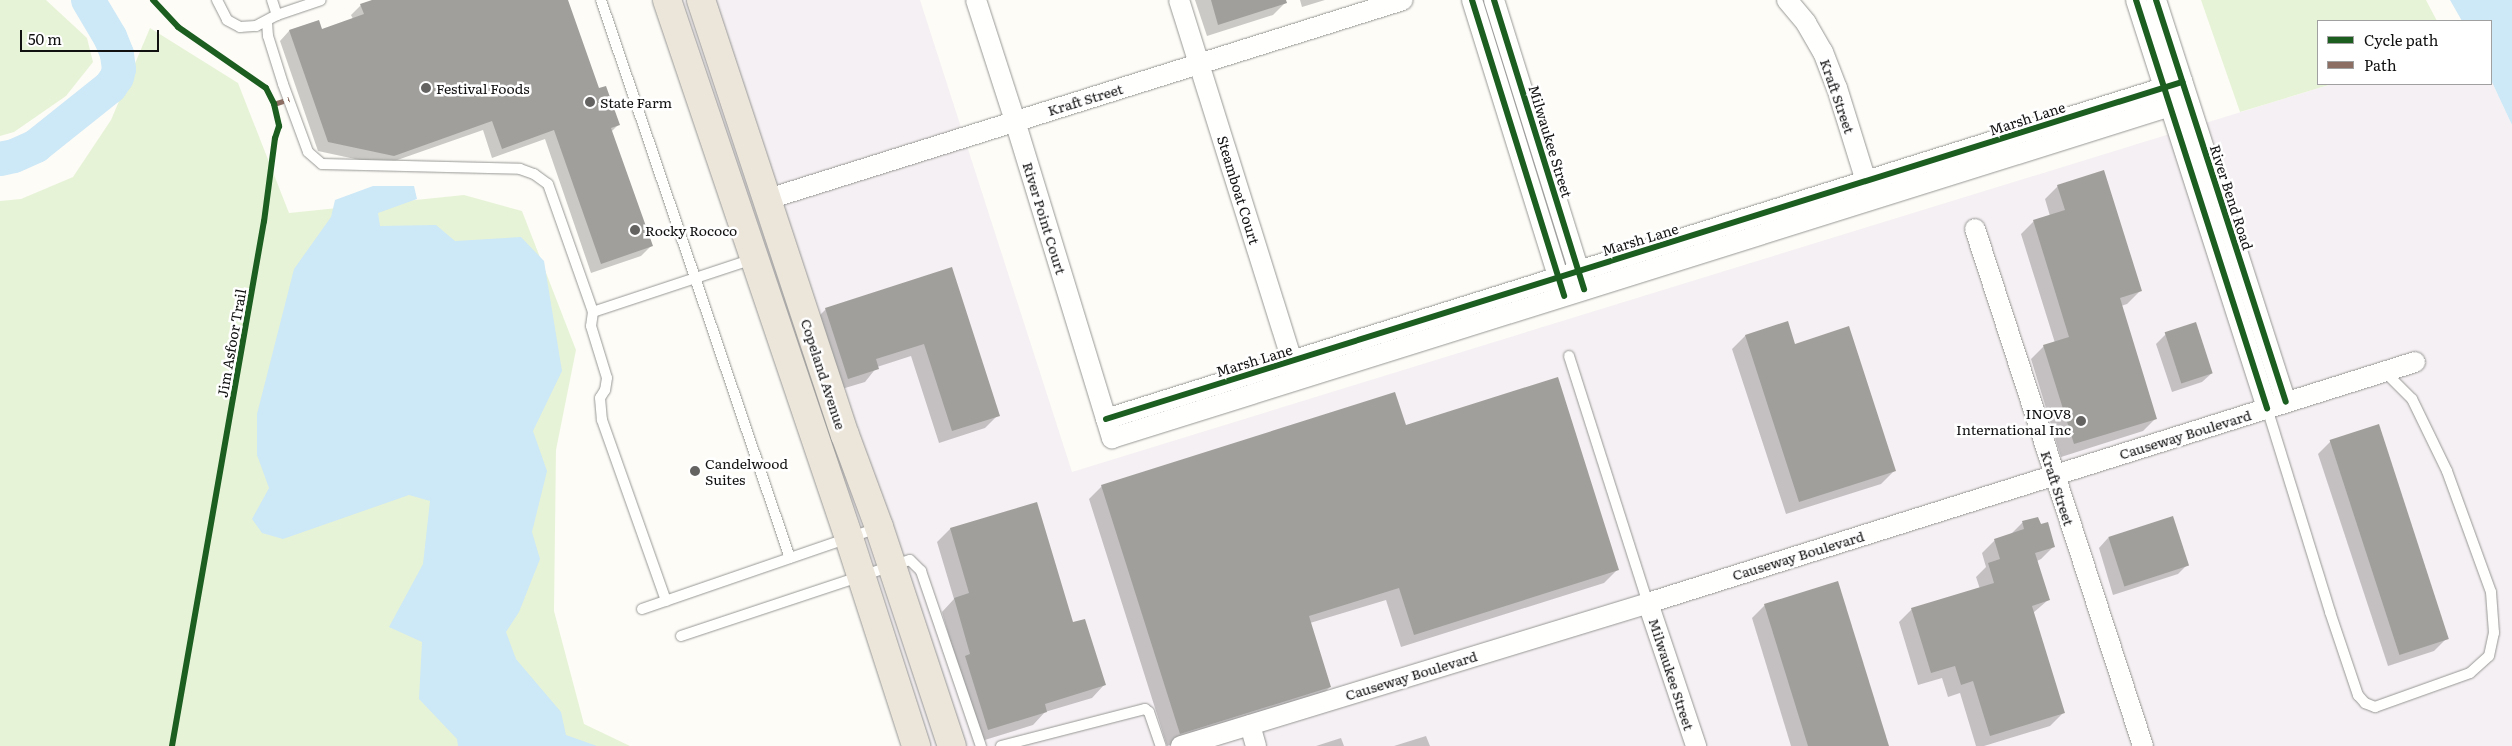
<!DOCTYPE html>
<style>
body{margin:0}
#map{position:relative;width:2512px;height:746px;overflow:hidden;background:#fdfcf7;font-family:Literata,serif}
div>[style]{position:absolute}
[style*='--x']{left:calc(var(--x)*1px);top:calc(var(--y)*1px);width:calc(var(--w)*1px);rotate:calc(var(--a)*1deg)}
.industrial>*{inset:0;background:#f5f0f3}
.green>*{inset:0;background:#e7f3d7}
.water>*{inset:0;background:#cde8f7}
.shadow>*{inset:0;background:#0003}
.river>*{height:34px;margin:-17px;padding:0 17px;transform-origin:17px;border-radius:17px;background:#cde8f7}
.building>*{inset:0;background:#a19f9c;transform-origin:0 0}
.roads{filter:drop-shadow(0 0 1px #979795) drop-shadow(0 0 1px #979795)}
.service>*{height:10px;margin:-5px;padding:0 5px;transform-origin:5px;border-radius:5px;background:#fffffe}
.minor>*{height:20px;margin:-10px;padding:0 10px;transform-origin:10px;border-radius:10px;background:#fffffe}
.trunk>*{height:28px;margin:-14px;padding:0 14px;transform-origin:14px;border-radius:14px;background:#ece5da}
.quiet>*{height:5px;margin-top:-2.5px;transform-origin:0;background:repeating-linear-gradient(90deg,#8d6e63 0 10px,transparent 0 15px)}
.cycleway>*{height:6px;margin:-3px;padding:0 3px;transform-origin:3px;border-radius:3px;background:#1b5e20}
.dots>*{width:14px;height:14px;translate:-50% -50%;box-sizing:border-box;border:2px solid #fff;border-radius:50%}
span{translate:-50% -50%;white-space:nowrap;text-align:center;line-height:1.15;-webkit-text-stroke:5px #fff;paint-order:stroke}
.poi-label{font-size:14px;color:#111}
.left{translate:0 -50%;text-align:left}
.right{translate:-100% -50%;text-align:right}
.street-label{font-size:14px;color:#111}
.legend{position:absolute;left:2317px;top:20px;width:175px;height:65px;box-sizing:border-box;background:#fff;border:1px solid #a0a0a0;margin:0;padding:6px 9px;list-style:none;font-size:15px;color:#111}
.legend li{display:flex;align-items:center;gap:10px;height:25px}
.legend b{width:25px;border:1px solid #a0a0a0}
.scale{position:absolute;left:20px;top:30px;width:139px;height:22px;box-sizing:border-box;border:2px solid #111;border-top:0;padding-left:6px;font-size:15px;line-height:18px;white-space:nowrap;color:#111;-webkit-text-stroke:4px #fff;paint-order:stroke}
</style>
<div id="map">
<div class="industrial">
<div style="clip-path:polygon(677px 0,920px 0,1072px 472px,2332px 84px,2491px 84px,2491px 80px,2512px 125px,2512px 746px,916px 746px)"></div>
</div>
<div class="green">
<div style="clip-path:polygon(0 0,46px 0,87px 38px,93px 62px,66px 96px,14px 132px,0 136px)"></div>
<div style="clip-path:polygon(2201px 0,2426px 0,2437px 21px,2318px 21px,2318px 84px,2332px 84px,2240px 112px)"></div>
<div style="clip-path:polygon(150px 28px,238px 83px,289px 213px,464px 195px,522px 211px,576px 350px,556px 450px,554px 611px,584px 724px,630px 746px,0 746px,0 201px,21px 199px,73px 177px,111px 120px)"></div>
</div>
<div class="water">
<div style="clip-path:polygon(2450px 0,2512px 0,2512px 125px,2491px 80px,2491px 21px,2462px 21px)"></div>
<div style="clip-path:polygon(373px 186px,414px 186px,417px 199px,378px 213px,380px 226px,436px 225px,455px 241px,521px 237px,544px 261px,562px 371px,533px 431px,547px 471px,532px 532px,540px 559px,519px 612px,506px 632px,516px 659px,561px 712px,566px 735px,597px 746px,458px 746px,457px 739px,419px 699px,422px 642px,389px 627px,423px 564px,430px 501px,409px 495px,283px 539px,262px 533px,252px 519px,269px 488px,257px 455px,257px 414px,294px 269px,331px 217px,335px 200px)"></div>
</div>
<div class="shadow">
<div style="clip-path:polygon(376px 0,566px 0,598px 90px,619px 124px,611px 132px,651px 246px,641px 256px,591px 273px,545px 139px,492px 158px,483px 130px,383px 165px,318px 151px,280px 41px,289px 31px,321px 30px,353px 19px,351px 15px,361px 5px)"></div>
<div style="clip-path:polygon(1195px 0,1284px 0,1285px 3px,1273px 15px,1207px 36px)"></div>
<div style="clip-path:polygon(1300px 0,1325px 0,1302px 7px)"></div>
<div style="clip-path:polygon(2058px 186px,2140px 291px,2127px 304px,2121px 306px,2156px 418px,2143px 431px,2061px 457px,2031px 359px,2044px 346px,2055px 343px,2021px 234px,2034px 221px,2050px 216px,2045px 199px)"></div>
<div style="clip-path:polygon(951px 269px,998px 415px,985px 428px,939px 443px,911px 356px,877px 367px,865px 382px,835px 391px,813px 322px,826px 309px)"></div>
<div style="clip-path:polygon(1787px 323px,1794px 345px,1894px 471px,1881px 484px,1786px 514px,1732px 349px,1745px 336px)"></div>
<div style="clip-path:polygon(2166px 334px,2212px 373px,2202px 382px,2172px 392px,2156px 344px)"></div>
<div style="clip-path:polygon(1405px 427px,1617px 570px,1604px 583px,1401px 647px,1386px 600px,1310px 623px,1330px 687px,1317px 700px,1167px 746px,1089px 499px,1102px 486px)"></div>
<div style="clip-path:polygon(2331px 441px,2447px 638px,2434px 651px,2388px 666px,2318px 454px)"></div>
<div style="clip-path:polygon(1036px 504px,1072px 624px,1104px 685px,1092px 698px,1045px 712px,1033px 725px,975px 743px,957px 665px,942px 612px,954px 599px,937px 542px,950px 529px)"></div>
<div style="clip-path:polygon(2037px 518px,2054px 546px,2041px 559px,2037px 561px,2048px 600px,2033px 613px,2063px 713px,2050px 726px,1984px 746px,1976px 746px,1960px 693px,1948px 697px,1942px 678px,1918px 685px,1899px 622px,1912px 609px,1980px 589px,1976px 577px,1986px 567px,1982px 553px,1995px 540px,2010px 535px,2022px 523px)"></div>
<div style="clip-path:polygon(2108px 538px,2188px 564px,2178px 574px,2113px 595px,2099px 548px)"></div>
<div style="clip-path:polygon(1765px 605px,1887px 746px,1791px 746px,1752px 618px)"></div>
<div style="clip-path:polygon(1426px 736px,1430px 746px,1394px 746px)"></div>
<div style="clip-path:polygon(1341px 738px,1344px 746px,1316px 746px)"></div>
</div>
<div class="river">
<div style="--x:0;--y:159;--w:14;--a:-12"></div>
<div style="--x:14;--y:156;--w:24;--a:-24"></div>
<div style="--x:36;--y:146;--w:95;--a:-38.6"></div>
<div style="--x:110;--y:87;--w:12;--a:-55"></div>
<div style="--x:117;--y:77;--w:8;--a:-76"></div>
<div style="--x:119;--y:69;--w:15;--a:-98"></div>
<div style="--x:117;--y:54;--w:18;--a:-112"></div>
<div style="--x:110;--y:37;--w:43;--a:-120.7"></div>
</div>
<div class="building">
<div style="clip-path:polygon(372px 0,568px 0,599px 88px,606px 86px,620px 125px,611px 128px,653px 246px,601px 264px,554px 130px,502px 149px,492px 121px,394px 156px,328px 142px,289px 30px,319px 20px,322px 29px,364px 14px,360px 4px)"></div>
<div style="clip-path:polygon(1211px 0,1286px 0,1287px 3px,1218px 25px)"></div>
<div style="clip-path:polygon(2104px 170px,2142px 291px,2120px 298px,2157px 419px,2074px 444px,2043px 345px,2069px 337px,2033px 220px,2065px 210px,2057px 185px)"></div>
<div style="clip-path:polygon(952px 267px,1000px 416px,952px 431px,924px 344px,876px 359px,879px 369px,848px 379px,825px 308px)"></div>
<div style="clip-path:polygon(1788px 321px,1795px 344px,1849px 326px,1896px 471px,1799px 502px,1745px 335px)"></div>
<div style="left:2196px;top:322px;width:54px;height:33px;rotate:72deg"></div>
<div style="clip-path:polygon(1558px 377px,1619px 570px,1414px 635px,1399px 588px,1309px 616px,1331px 687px,1180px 734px,1101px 485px,1395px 392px,1406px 425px)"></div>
<div style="left:2379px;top:424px;width:226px;height:52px;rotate:72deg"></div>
<div style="clip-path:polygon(1037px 502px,1073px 622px,1085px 619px,1106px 685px,1045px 704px,1047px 712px,988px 730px,965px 656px,970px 654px,954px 598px,969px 593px,950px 528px)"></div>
<div style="left:2173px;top:516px;width:52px;height:68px;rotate:72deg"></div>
<div style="clip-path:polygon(2038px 517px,2041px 524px,2048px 522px,2055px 547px,2035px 553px,2050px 600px,2032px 606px,2065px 713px,1990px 736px,1973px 681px,1961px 685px,1955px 666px,1931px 673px,1911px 608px,1994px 583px,1988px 563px,2000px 559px,1994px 539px,2024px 529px,2022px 521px)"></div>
<div style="clip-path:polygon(1838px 581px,1889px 746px,1808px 746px,1764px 604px)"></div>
</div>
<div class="roads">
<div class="service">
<div style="--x:217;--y:0;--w:22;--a:63"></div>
<div style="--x:227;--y:20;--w:15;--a:28"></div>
<div style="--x:240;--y:27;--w:16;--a:-4"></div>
<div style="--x:256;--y:26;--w:24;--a:-28"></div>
<div style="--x:272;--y:0;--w:16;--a:72"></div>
<div style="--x:277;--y:15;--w:46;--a:-18.8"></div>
<div style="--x:601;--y:0;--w:589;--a:71.29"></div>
<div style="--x:267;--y:22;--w:14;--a:86"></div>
<div style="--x:268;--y:36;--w:50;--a:72.6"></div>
<div style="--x:283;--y:84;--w:72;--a:69.8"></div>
<div style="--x:308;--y:152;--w:18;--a:41"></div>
<div style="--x:322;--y:164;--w:198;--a:1.4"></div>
<div style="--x:520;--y:169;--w:15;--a:20"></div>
<div style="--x:534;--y:174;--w:17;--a:36"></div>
<div style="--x:548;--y:184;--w:136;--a:70.6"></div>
<div style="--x:593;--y:312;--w:14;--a:98"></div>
<div style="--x:591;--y:326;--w:54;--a:72.9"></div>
<div style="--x:607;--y:378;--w:12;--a:99"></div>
<div style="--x:605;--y:390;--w:9;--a:122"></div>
<div style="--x:600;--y:398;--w:22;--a:85"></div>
<div style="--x:602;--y:420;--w:192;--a:70.5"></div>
<div style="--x:593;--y:312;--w:169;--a:-18.3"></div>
<div style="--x:1569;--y:356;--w:259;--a:72.3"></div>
<div style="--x:2267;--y:408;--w:214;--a:72.8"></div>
<div style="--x:2330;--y:612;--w:88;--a:71.4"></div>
<div style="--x:2358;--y:695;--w:11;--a:49"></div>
<div style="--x:2365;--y:703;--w:11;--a:22"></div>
<div style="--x:2375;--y:707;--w:101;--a:-19.7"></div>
<div style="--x:2470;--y:673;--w:25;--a:-42"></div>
<div style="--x:2489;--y:656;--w:24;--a:-78"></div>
<div style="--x:2494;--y:633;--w:41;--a:-94.2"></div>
<div style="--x:2491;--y:592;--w:129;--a:-110"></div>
<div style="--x:2447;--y:471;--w:80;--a:-115.9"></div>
<div style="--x:2412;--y:399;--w:40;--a:-135"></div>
<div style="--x:642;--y:609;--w:249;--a:-19"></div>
<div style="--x:681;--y:636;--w:241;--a:-18.4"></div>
<div style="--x:910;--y:560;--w:16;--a:45"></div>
<div style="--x:921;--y:571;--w:185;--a:71.1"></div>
<div style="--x:1001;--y:746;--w:149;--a:-14.4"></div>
<div style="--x:1145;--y:709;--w:5;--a:37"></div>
<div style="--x:1149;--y:712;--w:36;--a:71"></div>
</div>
<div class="minor">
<div style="--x:976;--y:0;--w:127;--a:72.1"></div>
<div style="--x:1015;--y:121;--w:332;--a:73"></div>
<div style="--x:1112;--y:438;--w:1127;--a:-17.41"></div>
<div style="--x:1179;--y:0;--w:391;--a:72.6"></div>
<div style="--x:1472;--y:0;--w:303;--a:72.7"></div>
<div style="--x:1494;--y:0;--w:298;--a:72.6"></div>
<div style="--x:1787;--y:0;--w:30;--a:50"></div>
<div style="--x:1806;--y:23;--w:34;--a:60"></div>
<div style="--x:1823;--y:52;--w:39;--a:69"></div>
<div style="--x:1837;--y:88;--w:111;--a:72.7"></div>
<div style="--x:2136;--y:0;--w:429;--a:72.2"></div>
<div style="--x:2156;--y:0;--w:422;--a:72.1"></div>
<div style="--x:768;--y:199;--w:665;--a:-17.4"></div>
<div style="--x:1975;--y:229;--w:544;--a:72"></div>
<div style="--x:1106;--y:419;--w:1128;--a:-17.39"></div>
<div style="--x:1648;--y:603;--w:151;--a:71.4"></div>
<div style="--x:1250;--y:725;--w:22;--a:74"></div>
<div style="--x:1181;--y:746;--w:488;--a:-17"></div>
<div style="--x:1648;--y:603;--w:804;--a:-17.44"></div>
</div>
<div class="trunk">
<div style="--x:667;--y:0;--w:568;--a:71.31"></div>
<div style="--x:849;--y:538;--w:219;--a:72.1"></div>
<div style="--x:701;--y:0;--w:458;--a:71.7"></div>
<div style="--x:845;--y:435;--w:98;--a:69.7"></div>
<div style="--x:879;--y:527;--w:231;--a:71.6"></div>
</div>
</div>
<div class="quiet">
<div style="--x:274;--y:104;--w:16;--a:-18"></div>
</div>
<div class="cycleway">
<div style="--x:153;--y:0;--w:37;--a:47"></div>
<div style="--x:178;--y:27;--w:107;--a:34.7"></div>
<div style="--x:266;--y:88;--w:18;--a:63"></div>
<div style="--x:274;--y:104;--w:23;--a:77"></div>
<div style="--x:279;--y:126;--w:13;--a:108"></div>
<div style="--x:275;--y:138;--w:84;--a:97.5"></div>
<div style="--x:264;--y:221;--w:533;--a:99.94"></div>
<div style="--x:1472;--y:0;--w:310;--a:72.7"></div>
<div style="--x:1494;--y:0;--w:303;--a:72.7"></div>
<div style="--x:2136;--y:0;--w:429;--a:72.2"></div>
<div style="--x:2156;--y:0;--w:422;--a:72.1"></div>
<div style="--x:1106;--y:419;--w:1128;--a:-17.39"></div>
</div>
<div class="dots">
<div style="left:426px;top:88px;background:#646362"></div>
<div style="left:590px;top:102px;background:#646362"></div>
<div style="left:635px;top:230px;background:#646362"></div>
<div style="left:2081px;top:421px;background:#646362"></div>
<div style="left:695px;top:471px;background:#646362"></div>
</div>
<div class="poi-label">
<span class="left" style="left:436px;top:88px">Festival Foods</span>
<span class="left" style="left:600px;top:102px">State Farm</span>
<span class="left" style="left:645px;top:230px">Rocky Rococo</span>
<span class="right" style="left:2071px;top:421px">INOV8<br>International Inc</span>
<span class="left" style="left:705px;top:471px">Candelwood<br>Suites</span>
</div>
<div class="street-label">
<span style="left:1838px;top:96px;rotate:71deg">Kraft Street</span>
<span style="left:1085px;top:99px;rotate:-17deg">Kraft Street</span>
<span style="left:2027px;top:118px;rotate:-18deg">Marsh Lane</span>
<span style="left:1551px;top:141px;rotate:73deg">Milwaukee Street</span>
<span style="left:1239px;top:190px;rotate:73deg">Steamboat Court</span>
<span style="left:2232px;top:197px;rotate:72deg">River Bend Road</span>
<span style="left:1045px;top:218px;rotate:73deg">River Point Court</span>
<span style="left:1640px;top:239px;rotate:-17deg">Marsh Lane</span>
<span style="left:231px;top:343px;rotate:-80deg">Jim Asfoor Trail</span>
<span style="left:1254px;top:360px;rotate:-17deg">Marsh Lane</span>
<span style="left:824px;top:374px;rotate:72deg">Copeland Avenue</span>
<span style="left:2185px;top:434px;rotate:-17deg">Causeway Boulevard</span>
<span style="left:2058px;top:488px;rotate:72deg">Kraft Street</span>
<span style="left:1798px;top:555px;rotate:-17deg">Causeway Boulevard</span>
<span style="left:1672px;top:674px;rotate:72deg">Milwaukee Street</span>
<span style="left:1411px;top:675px;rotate:-17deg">Causeway Boulevard</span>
</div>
<ul class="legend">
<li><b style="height:6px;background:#1b5e20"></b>Cycle path</li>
<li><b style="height:6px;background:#8d6e63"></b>Path</li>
</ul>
<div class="scale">50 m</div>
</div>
